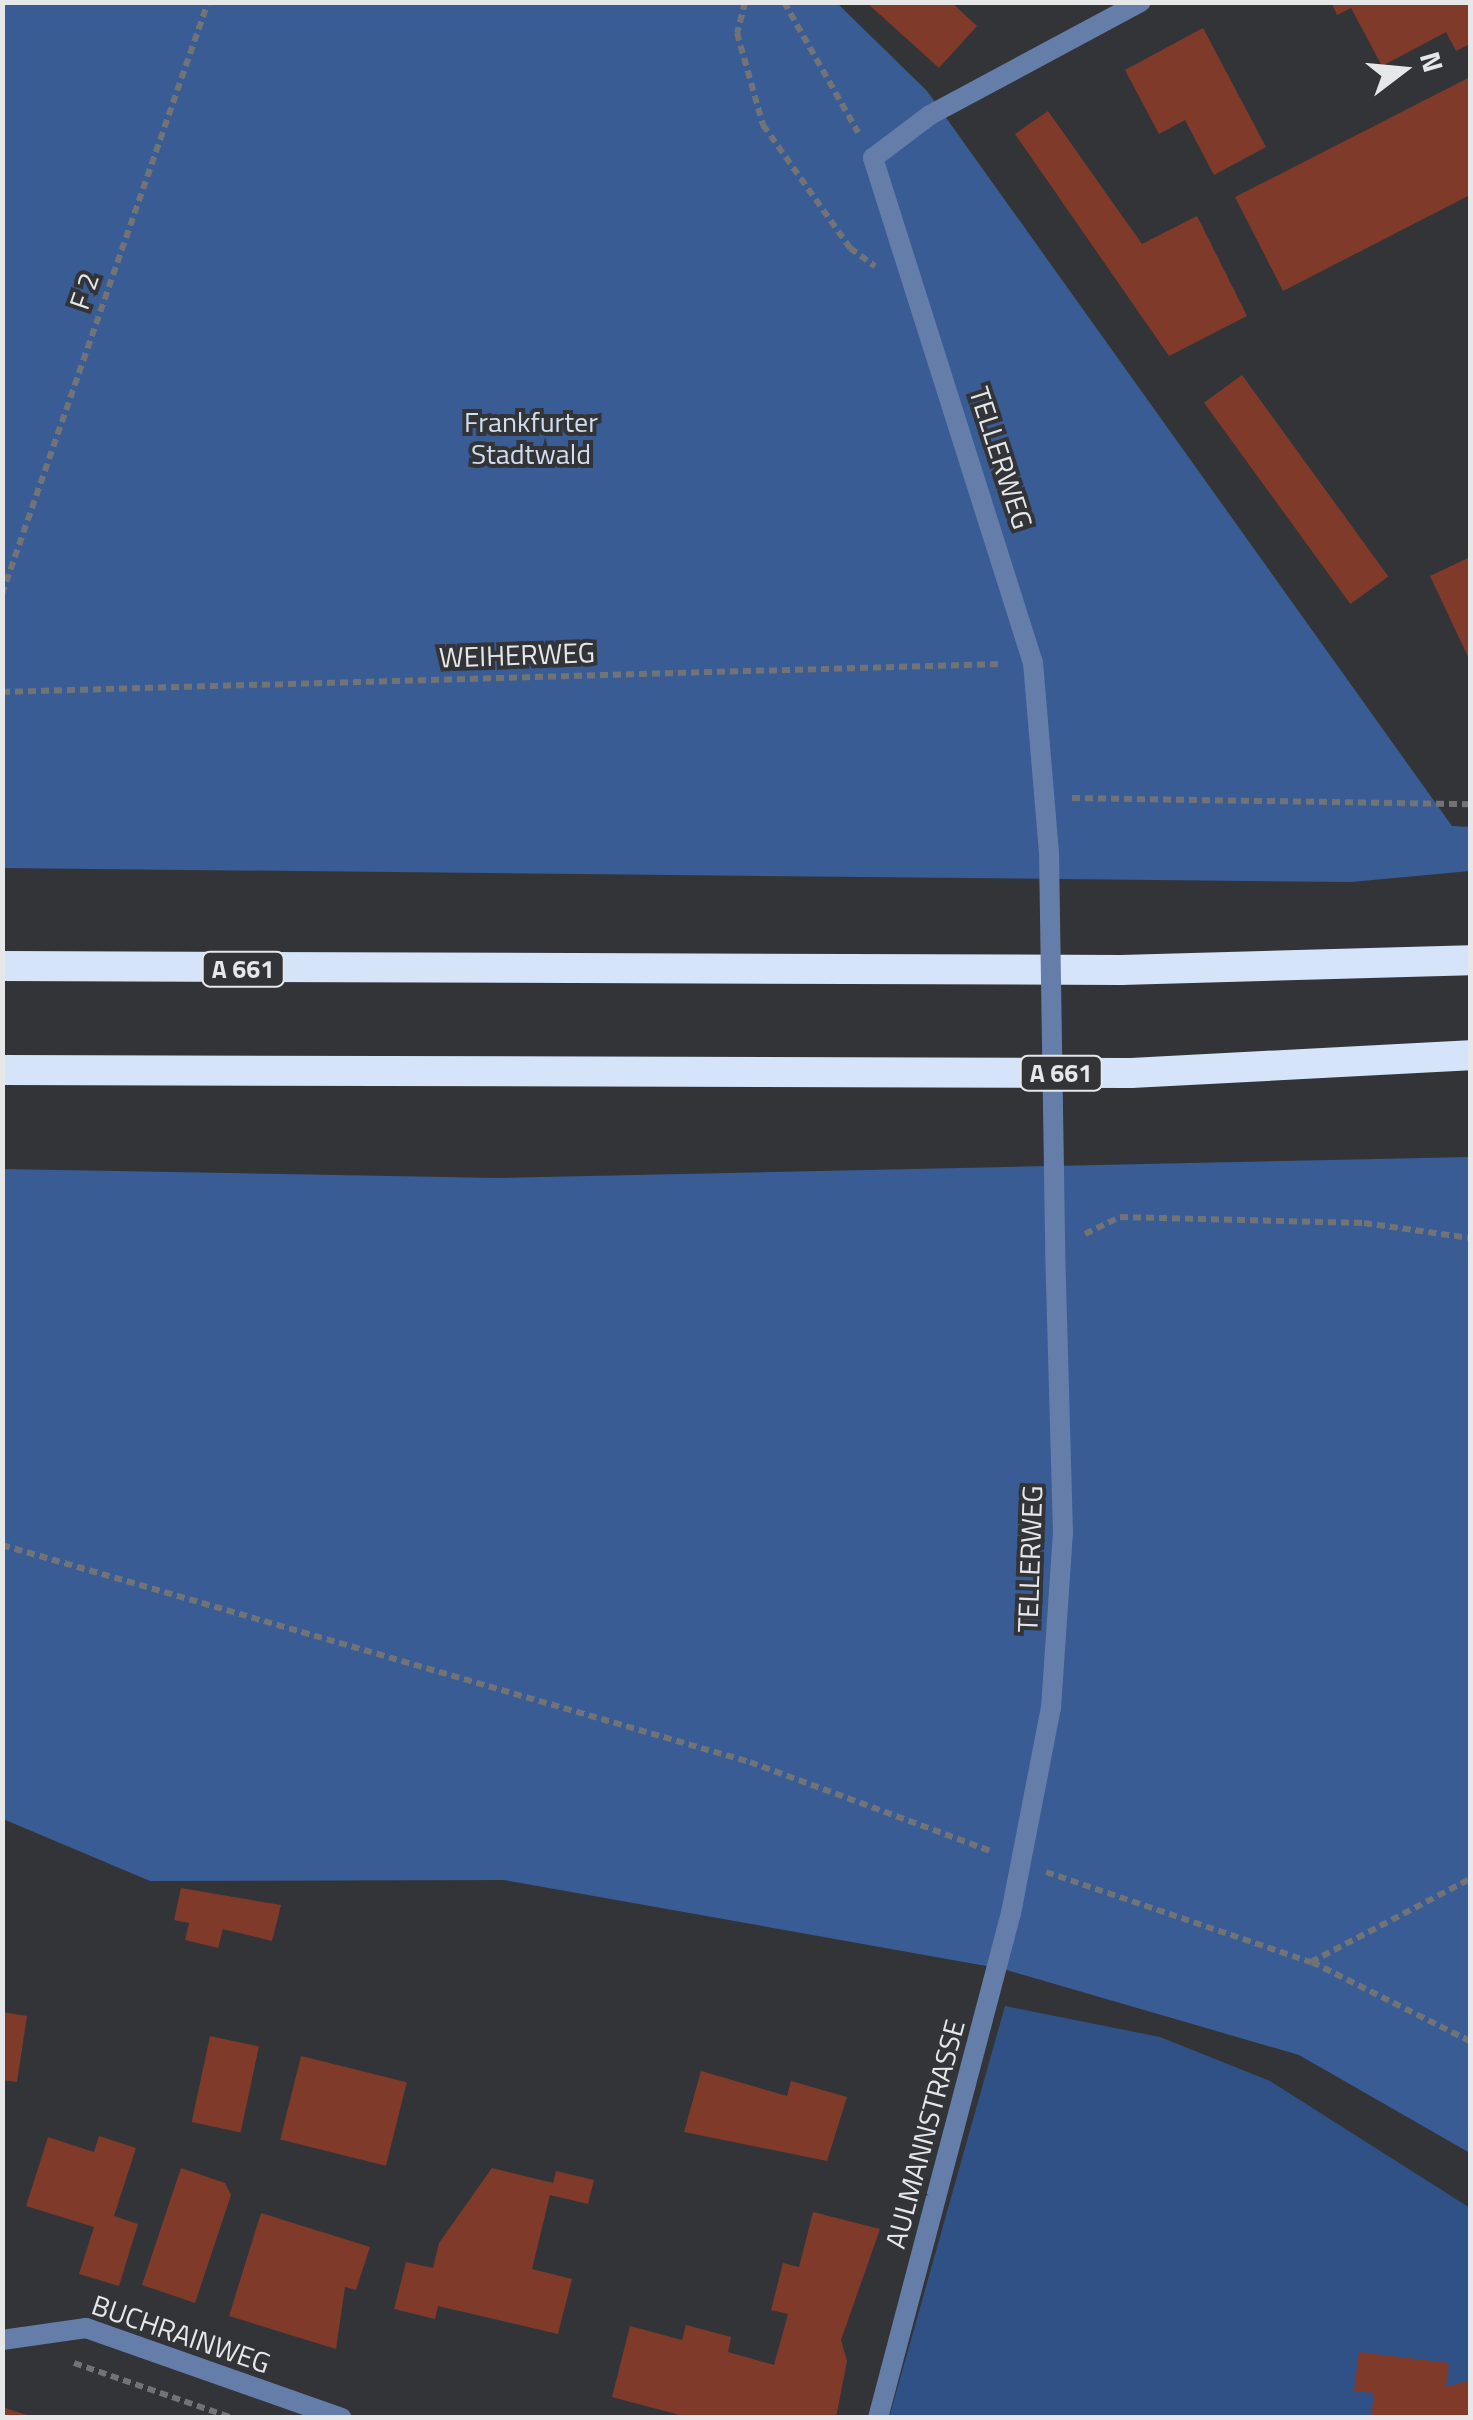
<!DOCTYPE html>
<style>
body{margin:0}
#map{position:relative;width:1473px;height:2420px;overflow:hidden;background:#323438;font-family:"Titillium Web",sans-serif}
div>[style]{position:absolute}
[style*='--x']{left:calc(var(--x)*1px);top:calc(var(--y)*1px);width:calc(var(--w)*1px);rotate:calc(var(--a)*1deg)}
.green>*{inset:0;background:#305186}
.forest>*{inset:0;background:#395c95}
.building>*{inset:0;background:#803a2a;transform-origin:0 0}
.path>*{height:6px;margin-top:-3px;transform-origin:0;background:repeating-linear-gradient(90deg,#717376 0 8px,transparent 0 13px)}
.street>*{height:20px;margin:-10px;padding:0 10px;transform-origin:10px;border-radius:10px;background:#647ea9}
.highway>*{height:30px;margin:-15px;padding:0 15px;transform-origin:15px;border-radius:15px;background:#d6e4f9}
.lane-bridge>*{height:20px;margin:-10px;padding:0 10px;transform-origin:10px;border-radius:10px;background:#647ea9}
span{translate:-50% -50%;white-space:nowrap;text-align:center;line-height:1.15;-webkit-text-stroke:8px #323438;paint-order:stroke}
.shield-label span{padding:2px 8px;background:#323438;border:2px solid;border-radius:8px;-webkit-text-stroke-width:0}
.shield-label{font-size:25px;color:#e5e7e9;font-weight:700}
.street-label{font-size:28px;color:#e5e7e9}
.park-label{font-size:28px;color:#d2ddee}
.frame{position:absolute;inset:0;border:5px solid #e5e7e9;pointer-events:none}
.north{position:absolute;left:1353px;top:20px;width:100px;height:100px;-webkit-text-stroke:8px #323438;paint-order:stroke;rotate:74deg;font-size:28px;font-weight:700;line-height:40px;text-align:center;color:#e5e7e9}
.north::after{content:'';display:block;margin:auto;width:35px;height:45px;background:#e5e7e9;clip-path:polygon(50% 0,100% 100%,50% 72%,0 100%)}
</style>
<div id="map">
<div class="green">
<div style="clip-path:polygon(1005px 2006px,1160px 2037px,1270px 2081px,1470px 2208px,1470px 2417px,889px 2418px)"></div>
</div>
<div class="forest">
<div style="clip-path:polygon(3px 2px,837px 3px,927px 91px,1452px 826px,1470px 827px,1470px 871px,1351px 882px,3px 868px)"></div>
<div style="clip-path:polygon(1470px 1157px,1470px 2153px,1299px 2055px,1003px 1969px,504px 1880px,150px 1881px,3px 1819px,3px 1169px,498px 1178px)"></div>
</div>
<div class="building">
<div style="clip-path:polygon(866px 2px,951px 2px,977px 26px,939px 68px)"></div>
<div style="clip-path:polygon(1331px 2px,1470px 2px,1470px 44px,1456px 51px,1446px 32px,1382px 66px,1351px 8px,1337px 15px)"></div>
<div style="clip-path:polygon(1203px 28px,1266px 147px,1214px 175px,1185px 120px,1159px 134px,1125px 70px)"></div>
<div style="clip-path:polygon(1470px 77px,1470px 195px,1283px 291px,1235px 197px)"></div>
<div style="clip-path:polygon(1048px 111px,1142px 244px,1197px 216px,1247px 316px,1169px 356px,1015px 134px)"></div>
<div style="left:1242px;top:375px;width:249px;height:47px;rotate:54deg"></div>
<div style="clip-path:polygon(1470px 557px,1470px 661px,1430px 576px)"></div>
<div style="clip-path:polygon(181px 1888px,281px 1905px,272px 1941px,223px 1929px,218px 1948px,185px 1940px,189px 1923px,174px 1920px)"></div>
<div style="clip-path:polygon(3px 2012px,27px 2016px,17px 2082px,3px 2080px)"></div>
<div style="left:210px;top:2036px;width:50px;height:88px;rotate:12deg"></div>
<div style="left:301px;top:2056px;width:109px;height:86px;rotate:14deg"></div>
<div style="clip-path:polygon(701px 2071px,787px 2096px,791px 2081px,847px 2097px,827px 2161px,684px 2132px)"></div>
<div style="clip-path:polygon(99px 2136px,136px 2148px,114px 2216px,138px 2224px,119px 2286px,79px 2274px,94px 2227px,26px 2206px,48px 2137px,94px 2152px)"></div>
<div style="clip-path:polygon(181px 2168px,225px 2183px,231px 2195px,195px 2303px,142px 2285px)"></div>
<div style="clip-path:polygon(492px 2168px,553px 2183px,556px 2171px,594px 2180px,588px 2204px,550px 2195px,532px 2269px,572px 2279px,558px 2334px,438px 2306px,435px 2319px,394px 2309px,406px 2262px,433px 2268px,439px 2243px)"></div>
<div style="clip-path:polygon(813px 2212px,880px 2229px,841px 2340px,847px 2361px,836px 2418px,691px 2418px,612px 2397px,630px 2326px,682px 2340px,686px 2325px,731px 2337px,728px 2352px,774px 2365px,788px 2314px,771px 2310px,783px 2263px,799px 2267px)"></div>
<div style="clip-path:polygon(261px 2213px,370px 2247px,356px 2290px,345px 2287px,336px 2349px,229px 2316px)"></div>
<div style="clip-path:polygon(1359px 2352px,1449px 2363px,1446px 2387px,1470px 2380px,1470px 2416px,1371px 2418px,1374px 2393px,1354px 2391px)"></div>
<div style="clip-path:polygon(2px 2407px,33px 2417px,32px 2418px,2px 2418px)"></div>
</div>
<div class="path">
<div style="--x:745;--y:2;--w:32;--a:104"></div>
<div style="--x:737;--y:33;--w:96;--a:74.2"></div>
<div style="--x:763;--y:125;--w:151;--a:54.7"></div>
<div style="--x:850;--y:248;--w:31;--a:36"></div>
<div style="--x:784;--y:2;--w:150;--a:60.4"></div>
<div style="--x:2;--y:594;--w:627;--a:-70.81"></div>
<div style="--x:2;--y:692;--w:999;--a:-1.61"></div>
<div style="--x:1072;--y:798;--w:398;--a:0.9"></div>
<div style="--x:1085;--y:1234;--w:39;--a:-26"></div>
<div style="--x:1120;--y:1217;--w:244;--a:1.4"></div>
<div style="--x:1364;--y:1223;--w:107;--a:8.1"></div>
<div style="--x:2;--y:1545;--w:779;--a:16.18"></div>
<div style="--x:750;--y:1762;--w:259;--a:20.3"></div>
<div style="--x:1046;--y:1872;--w:280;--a:18.8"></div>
<div style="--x:1311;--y:1962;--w:179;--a:-27.6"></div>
<div style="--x:1312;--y:1962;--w:177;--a:26.6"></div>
<div style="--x:74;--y:2363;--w:168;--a:19.1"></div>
</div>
<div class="street">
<div style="--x:1049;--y:853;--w:191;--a:-94.8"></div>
<div style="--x:1033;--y:663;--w:530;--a:-107.58"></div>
<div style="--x:873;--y:158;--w:71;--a:-37"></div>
<div style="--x:930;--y:115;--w:239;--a:-28.2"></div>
<div style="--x:2;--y:2340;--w:85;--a:-8.1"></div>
<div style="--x:86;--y:2328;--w:271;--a:19.4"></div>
<div style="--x:878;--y:2418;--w:522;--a:-75.25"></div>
<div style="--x:1011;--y:1913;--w:209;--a:-79"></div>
<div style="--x:1051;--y:1708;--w:175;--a:-86.1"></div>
<div style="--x:1063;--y:1533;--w:279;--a:-91.6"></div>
</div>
<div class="highway">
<div style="--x:2;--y:966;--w:1119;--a:0.2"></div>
<div style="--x:1121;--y:970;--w:349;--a:-1.6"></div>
<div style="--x:2;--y:1070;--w:1129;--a:0.15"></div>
<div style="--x:1131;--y:1073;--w:339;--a:-3"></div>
</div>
<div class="lane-bridge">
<div style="--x:1049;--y:853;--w:401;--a:89.1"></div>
</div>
<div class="shield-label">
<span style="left:243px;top:969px">A 661</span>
<span style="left:1061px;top:1073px">A 661</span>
</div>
<div class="street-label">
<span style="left:84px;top:291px;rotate:-71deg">F 2</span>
<span style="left:1001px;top:458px;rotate:72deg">TELLERWEG</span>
<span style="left:517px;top:655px;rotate:-2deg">WEIHERWEG</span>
<span style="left:1030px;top:1559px;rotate:-88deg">TELLERWEG</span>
<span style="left:925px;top:2134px;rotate:-75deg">AULMANNSTRASSE</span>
<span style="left:181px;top:2334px;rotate:19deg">BUCHRAINWEG</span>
</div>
<div class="park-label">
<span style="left:531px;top:438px">Frankfurter<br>Stadtwald</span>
</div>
<div class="frame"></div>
<div class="north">N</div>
</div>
